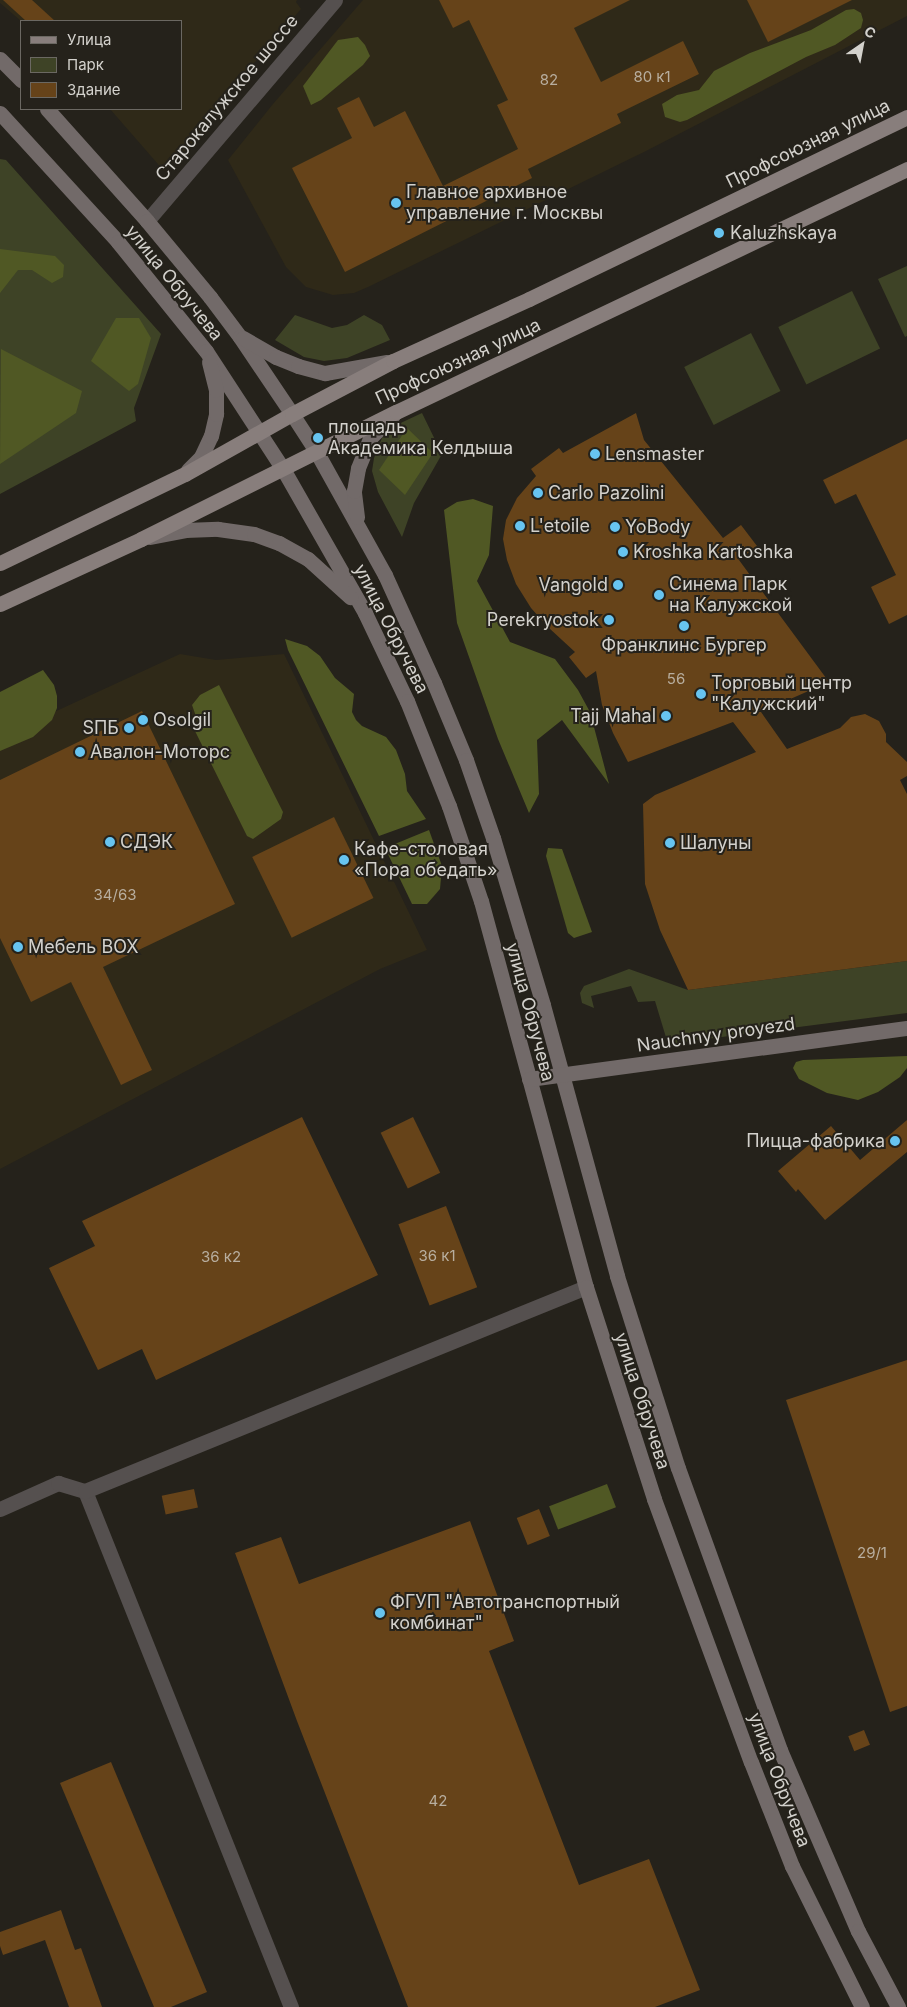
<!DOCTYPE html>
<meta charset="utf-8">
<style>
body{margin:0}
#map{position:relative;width:907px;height:2007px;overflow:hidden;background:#25221b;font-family:Inter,sans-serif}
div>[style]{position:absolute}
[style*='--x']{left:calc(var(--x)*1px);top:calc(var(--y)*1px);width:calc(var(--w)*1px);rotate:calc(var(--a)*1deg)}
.commercial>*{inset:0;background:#2f2918}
.green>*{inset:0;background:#3e4326;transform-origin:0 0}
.forest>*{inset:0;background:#505824;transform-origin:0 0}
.building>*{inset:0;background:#664319;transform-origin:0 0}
.street>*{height:15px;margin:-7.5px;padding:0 7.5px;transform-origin:7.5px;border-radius:7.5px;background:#55504f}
.secondary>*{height:15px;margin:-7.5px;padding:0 7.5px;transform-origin:7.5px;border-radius:7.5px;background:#726a69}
.primary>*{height:15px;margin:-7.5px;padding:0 7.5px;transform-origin:7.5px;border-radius:7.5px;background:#887e7c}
.dots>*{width:14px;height:14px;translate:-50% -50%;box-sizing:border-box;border:2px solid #25221b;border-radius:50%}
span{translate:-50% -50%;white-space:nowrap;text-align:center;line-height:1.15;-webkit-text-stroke:4px #25221b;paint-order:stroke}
.number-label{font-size:15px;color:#b8ae9f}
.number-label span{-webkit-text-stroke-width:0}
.street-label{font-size:18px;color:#d3d1cc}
.poi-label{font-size:18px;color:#d3d1cc}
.left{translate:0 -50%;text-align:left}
.right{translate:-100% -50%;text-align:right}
.legend{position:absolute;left:20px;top:20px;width:162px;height:90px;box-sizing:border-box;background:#25221b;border:1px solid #6b6862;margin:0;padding:6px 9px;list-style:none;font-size:15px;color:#d3d1cc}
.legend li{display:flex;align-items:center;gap:10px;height:25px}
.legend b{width:25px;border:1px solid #6b6862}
.north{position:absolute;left:837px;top:20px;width:50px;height:50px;-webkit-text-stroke:4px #25221b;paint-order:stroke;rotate:33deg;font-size:14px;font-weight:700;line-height:20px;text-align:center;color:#d3d1cc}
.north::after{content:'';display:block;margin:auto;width:18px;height:22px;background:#d3d1cc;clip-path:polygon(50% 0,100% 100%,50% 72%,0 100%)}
</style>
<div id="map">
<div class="commercial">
<div style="clip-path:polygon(0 0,297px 0,296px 2px,301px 9px,222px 100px,201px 135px,164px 171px,110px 109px,181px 109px,181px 21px,21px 21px,0 3px)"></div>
<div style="clip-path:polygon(363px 0,907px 0,907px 16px,646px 151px,368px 287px,354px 293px,333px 295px,306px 287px,286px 267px,228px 160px,273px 104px)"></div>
<div style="clip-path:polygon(180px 654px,216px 660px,284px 654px,427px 950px,380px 969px,0 1169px,0 737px)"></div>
</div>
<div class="green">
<div style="clip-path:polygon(0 159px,6px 160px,161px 334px,134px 408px,136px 421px,0 494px)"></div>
<div style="clip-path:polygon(907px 266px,907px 336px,905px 337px,878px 279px)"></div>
<div style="left:852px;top:291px;width:64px;height:82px;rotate:64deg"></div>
<div style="clip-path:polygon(295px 315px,332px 328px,347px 325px,364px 315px,382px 325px,390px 340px,347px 358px,324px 361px,304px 357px,275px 340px)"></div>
<div style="left:751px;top:333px;width:65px;height:75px;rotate:63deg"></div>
<div style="clip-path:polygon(422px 413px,442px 454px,414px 503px,402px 537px,378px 492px,372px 471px,374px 458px,382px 438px,392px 427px)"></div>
<div style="clip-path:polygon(907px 961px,907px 1013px,668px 1044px,655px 1001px,638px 1002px,631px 986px,591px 996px,594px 1008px,582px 1003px,580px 993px,584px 986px,629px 969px,688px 990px)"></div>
</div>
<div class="forest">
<div style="clip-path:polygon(854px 9px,861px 13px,863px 20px,861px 28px,835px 45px,806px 57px,687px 120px,680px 122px,665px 117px,662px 104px,677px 95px,699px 90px,714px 71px,750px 53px,811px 30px,846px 10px)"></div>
<div style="clip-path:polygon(358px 37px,365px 45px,370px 56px,363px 65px,321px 100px,311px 105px,303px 86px,338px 40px)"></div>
<div style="clip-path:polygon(0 249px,55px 256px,64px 265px,63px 277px,52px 283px,32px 270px,18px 270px,0 293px)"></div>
<div style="clip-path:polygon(116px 318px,139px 318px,151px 338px,138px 384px,129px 391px,91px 361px)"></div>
<div style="clip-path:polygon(1px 349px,82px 391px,76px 413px,0 464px)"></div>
<div style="clip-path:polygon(407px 428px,433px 453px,405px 495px,379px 470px)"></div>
<div style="clip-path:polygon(473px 499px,493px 506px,489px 555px,477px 581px,510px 642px,555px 659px,578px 690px,590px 712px,609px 784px,562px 720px,537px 740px,539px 794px,529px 813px,498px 739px,457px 623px,444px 510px,457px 502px)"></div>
<div style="clip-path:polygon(285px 639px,307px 646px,320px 656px,335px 678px,354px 694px,352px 712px,356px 720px,362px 726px,386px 737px,396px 750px,405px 774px,407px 791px,426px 819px,379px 836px,288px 650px)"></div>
<div style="clip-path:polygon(43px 670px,54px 685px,57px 696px,57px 708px,52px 720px,33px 737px,0 751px,0 692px)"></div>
<div style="clip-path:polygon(219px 685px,283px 812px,281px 819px,253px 839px,247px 836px,194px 729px,199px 725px,192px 705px,200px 695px)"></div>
<div style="clip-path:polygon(429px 830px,442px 866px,440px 889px,427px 904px,412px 904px,385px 848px)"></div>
<div style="clip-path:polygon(548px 848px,562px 849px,592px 932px,574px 938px,568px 933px,546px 856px)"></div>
<div style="clip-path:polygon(907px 1056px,907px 1068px,900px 1077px,878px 1092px,858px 1100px,827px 1093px,799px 1079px,793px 1068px,796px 1062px,803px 1060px)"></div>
<div style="left:607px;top:1484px;width:25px;height:62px;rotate:69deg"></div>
</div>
<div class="building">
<div style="clip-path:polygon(3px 0,32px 0,55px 21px,26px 21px)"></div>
<div style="clip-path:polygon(439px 0,630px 0,574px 28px,601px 82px,683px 41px,699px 74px,617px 114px,621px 123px,528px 169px,532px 178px,345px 272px,292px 168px,352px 138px,337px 108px,359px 97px,374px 127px,405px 111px,443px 186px,518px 149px,497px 105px,508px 100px,469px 20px,453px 28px)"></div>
<div style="clip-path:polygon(747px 0,852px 0,768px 42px)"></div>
<div style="clip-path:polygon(636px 413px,644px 440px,723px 538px,741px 525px,757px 546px,739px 560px,829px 682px,761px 712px,787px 749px,840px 728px,851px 717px,865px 714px,879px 721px,886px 734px,886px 742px,907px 762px,907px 776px,900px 780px,907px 794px,907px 961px,688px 990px,660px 930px,645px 884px,643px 804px,655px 795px,756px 752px,733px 722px,628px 762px,613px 733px,602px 705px,596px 671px,586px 678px,569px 657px,575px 652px,549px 628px,531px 608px,516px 584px,507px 560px,503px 539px,506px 520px,517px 498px,536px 476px,531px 469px,559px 448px,563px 453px)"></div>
<div style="clip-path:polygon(907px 439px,907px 615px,889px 624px,871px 587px,896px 575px,856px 494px,835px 504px,823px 480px)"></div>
<div style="clip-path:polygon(142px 711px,235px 904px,103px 967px,152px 1070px,121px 1085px,71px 982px,31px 1002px,0 938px,0 780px)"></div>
<div style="left:334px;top:817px;width:90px;height:91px;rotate:64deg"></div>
<div style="clip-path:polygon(302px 1117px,378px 1275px,156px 1380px,142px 1349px,98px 1370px,49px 1268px,95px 1246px,82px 1221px)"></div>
<div style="left:413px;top:1117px;width:62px;height:36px;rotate:64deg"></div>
<div style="clip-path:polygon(907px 1120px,907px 1152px,825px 1220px,798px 1189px,796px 1192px,778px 1171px,831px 1126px,860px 1160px)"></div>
<div style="left:446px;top:1206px;width:87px;height:51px;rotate:69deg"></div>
<div style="clip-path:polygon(907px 1360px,907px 1706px,890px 1712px,786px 1400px)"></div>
<div style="left:194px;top:1489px;width:19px;height:33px;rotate:78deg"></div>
<div style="left:539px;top:1509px;width:29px;height:24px;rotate:68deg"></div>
<div style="clip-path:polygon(470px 1521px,514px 1641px,489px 1651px,579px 1885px,649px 1859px,700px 1990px,655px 2007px,408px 2007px,297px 1721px,235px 1553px,281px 1537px,299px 1584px)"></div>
<div style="left:864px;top:1730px;width:16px;height:17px;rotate:68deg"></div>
<div style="clip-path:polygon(111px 1762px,207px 1992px,171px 2007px,154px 2007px,60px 1783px)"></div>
<div style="clip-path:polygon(61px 1910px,75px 1950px,81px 1948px,102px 2007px,69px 2007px,45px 1940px,3px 1955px,0 1946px,0 1932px)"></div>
</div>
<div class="street">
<div style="--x:147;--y:221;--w:290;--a:-49.6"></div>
<div style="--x:85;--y:1491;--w:556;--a:68.24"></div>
<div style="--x:0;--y:1509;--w:64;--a:-24.1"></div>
<div style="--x:58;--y:1483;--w:28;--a:17"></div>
<div style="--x:85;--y:1491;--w:541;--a:-22.16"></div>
</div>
<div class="secondary">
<div style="--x:0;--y:59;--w:30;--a:45"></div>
<div style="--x:47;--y:109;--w:150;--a:48.2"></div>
<div style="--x:147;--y:221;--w:99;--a:50.3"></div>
<div style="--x:210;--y:297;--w:50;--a:53.1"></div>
<div style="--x:240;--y:337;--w:93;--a:56"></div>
<div style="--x:292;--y:414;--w:44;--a:57"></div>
<div style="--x:316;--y:451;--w:142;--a:60.9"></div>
<div style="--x:385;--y:575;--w:119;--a:65.6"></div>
<div style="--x:434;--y:683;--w:83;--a:67.4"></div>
<div style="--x:466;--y:760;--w:83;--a:70.9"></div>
<div style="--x:493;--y:838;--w:174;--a:73.3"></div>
<div style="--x:543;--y:1005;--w:281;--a:74.7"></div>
<div style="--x:617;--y:1276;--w:201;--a:72.4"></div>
<div style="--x:678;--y:1468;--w:300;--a:70.1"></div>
<div style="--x:780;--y:1750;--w:197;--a:66.7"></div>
<div style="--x:858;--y:1931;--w:86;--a:62.2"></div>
<div style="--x:0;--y:113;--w:175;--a:47.5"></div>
<div style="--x:118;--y:242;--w:140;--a:51.1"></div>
<div style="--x:206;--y:351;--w:141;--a:56.9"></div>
<div style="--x:283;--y:469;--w:166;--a:60.3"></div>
<div style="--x:365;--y:613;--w:98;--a:64.5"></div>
<div style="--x:407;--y:701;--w:113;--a:68.2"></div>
<div style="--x:449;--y:806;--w:100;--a:71.4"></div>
<div style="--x:481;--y:901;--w:400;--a:74.8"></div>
<div style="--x:586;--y:1287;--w:223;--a:72.2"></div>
<div style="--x:654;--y:1499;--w:280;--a:69.8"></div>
<div style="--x:751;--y:1762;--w:112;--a:68.5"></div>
<div style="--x:792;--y:1866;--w:157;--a:63.6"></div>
<div style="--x:243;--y:338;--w:38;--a:30"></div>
<div style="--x:276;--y:357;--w:24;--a:22"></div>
<div style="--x:298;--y:366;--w:28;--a:15"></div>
<div style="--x:325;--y:373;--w:63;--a:-10.1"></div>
<div style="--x:188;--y:470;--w:18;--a:-45"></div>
<div style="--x:201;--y:457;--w:23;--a:-65"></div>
<div style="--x:211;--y:436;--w:23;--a:-77"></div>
<div style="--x:216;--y:414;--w:24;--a:-90"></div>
<div style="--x:216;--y:390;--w:29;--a:-104"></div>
<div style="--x:357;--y:517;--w:26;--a:-97"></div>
<div style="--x:354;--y:491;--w:23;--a:-80"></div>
<div style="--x:358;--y:468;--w:32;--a:-68"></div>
<div style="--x:370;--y:438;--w:33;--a:-45"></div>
<div style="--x:150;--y:537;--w:36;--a:-11"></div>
<div style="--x:185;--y:530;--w:33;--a:-2"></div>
<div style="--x:218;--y:529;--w:36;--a:8"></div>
<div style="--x:254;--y:534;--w:27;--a:20"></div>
<div style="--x:279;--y:543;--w:33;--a:29"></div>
<div style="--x:308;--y:559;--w:57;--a:42.1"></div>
<div style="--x:529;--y:1079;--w:381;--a:-7.7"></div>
</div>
<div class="primary">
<div style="--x:0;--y:563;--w:205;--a:-25.7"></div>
<div style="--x:185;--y:474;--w:123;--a:-29.3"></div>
<div style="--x:292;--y:414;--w:114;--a:-27.7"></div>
<div style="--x:393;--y:361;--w:149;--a:-24.5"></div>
<div style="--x:529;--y:299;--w:420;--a:-25.7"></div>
<div style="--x:0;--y:604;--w:155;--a:-24.7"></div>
<div style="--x:141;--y:539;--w:285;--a:-26.5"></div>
<div style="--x:396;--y:412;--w:566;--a:-25.43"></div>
</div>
<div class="dots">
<div style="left:396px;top:203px;background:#67c4f0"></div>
<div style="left:719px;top:233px;background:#67c4f0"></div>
<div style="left:318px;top:438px;background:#67c4f0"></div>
<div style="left:595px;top:454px;background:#67c4f0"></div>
<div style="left:538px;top:493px;background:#67c4f0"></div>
<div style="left:520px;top:526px;background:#67c4f0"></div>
<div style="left:615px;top:527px;background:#67c4f0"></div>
<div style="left:623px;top:552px;background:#67c4f0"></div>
<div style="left:618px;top:585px;background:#67c4f0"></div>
<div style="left:659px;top:595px;background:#67c4f0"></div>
<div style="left:609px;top:620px;background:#67c4f0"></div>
<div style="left:684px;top:626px;background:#67c4f0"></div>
<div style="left:701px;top:694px;background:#67c4f0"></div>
<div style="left:666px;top:716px;background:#67c4f0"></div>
<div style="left:143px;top:720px;background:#67c4f0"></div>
<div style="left:129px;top:728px;background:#67c4f0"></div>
<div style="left:80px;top:752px;background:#67c4f0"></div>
<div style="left:110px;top:842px;background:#67c4f0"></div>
<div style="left:670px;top:843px;background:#67c4f0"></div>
<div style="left:344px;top:860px;background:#67c4f0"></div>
<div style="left:18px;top:947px;background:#67c4f0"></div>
<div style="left:895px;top:1141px;background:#67c4f0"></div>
<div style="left:380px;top:1613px;background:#67c4f0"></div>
</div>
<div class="number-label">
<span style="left:652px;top:77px">80 к1</span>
<span style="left:549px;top:80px">82</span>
<span style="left:676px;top:679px">56</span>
<span style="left:115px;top:895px">34/63</span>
<span style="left:437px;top:1256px">36 к1</span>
<span style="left:221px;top:1257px">36 к2</span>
<span style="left:872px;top:1553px">29/1</span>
<span style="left:438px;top:1801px">42</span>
</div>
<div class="street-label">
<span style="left:227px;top:98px;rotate:-50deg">Старокалужское шоссе</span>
<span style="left:808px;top:144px;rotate:-26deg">Профсоюзная улица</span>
<span style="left:174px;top:283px;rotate:51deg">улица Обручева</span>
<span style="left:458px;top:362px;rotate:-25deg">Профсоюзная улица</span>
<span style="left:391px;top:629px;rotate:63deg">улица Обручева</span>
<span style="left:530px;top:1012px;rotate:75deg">улица Обручева</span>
<span style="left:716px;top:1035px;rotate:-8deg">Nauchnyy proyezd</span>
<span style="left:642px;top:1401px;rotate:72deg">улица Обручева</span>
<span style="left:779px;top:1780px;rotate:69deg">улица Обручева</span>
</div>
<div class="poi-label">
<span class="left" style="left:406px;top:203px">Главное архивное<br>управление г. Москвы</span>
<span class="left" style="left:730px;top:233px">Kaluzhskaya</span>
<span class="left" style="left:328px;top:438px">площадь<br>Академика Келдыша</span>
<span class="left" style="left:605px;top:454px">Lensmaster</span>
<span class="left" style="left:548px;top:493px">Carlo Pazolini</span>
<span class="left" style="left:530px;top:526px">L'etoile</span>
<span class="left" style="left:625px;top:527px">YoBody</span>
<span class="left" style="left:633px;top:552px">Kroshka Kartoshka</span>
<span class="right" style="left:608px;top:585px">Vangold</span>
<span class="left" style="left:669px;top:595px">Синема Парк<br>на Калужской</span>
<span class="right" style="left:599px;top:620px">Perekryostok</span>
<span style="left:684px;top:645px">Франклинс Бургер</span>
<span class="left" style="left:711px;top:694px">Торговый центр<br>"Калужский"</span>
<span class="right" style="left:656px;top:716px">Tajj Mahal</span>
<span class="left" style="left:153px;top:720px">Osolgil</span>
<span class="right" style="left:119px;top:728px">SПБ</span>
<span class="left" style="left:90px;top:752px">Авалон-Моторс</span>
<span class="left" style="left:120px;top:842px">СДЭК</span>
<span class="left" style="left:680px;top:843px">Шалуны</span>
<span class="left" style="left:354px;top:860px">Кафе-столовая<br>«Пора обедать»</span>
<span class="left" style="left:28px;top:947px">Мебель BOX</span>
<span class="right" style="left:885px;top:1141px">Пицца-фабрика</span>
<span class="left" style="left:390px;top:1613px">ФГУП "Автотранспортный<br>комбинат"</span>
</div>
<ul class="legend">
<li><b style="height:6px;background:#887e7c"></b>Улица</li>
<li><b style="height:14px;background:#3e4326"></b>Парк</li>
<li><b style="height:14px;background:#664319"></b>Здание</li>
</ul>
<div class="north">С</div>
</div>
